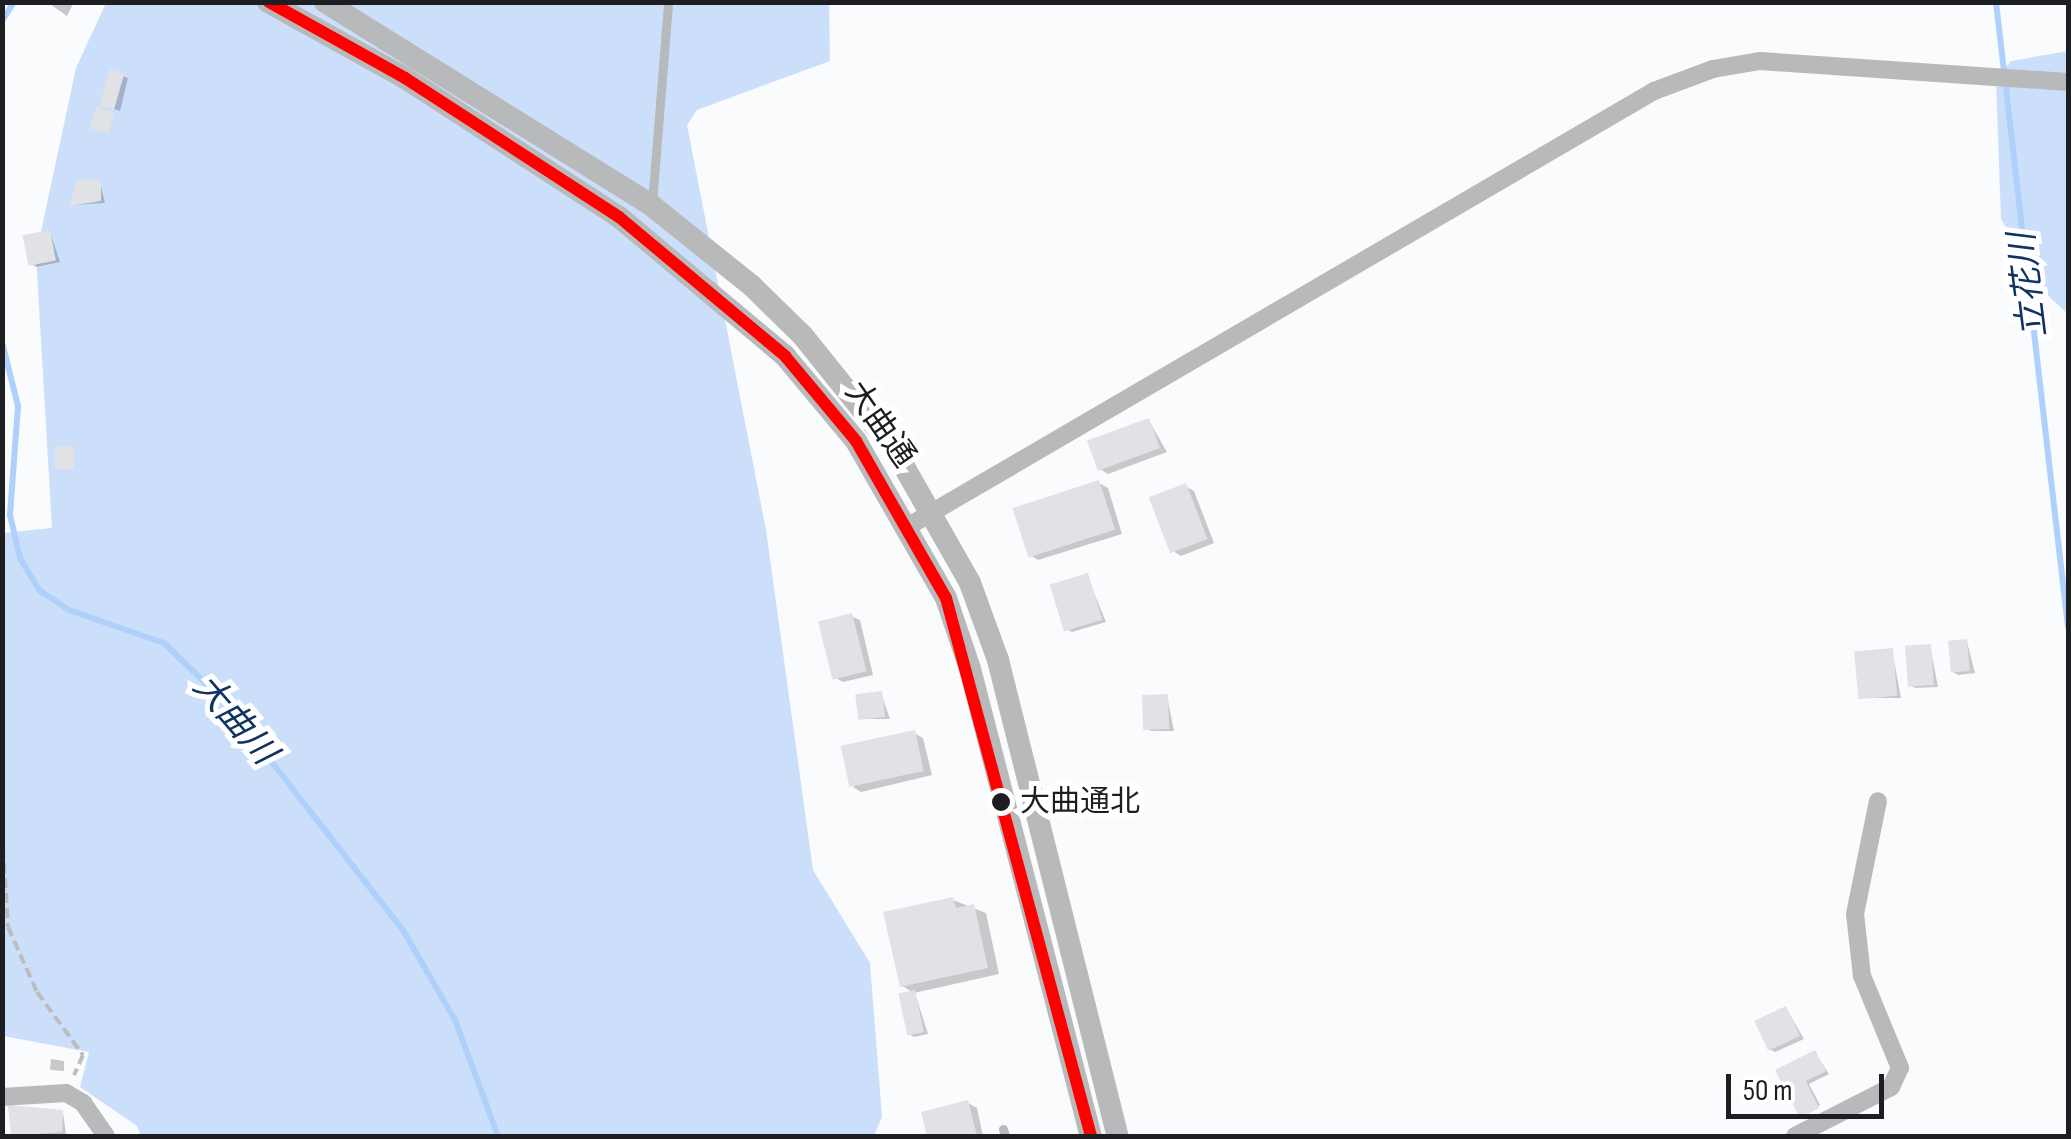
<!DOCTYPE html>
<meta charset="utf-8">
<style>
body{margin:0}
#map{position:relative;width:2071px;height:1139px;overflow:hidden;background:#f9fbfd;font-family:"Sofia Sans Condensed","Noto Sans JP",sans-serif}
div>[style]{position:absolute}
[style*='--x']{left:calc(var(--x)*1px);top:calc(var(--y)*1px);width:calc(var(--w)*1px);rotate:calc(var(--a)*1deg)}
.forest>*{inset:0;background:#ccdffa}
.shadow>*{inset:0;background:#0003}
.stream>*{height:6px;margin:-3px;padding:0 3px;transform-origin:3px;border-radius:3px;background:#b0d0fc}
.building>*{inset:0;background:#e0e2e5;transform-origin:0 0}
.path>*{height:4px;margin-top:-2px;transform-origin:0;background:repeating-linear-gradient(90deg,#bcbdbe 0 10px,transparent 0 15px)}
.service>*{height:9px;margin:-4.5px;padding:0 4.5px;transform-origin:4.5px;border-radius:4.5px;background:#b8b9ba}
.minor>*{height:18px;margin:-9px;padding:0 9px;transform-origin:9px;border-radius:9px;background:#b8b9ba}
.tertiary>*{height:22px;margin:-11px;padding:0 11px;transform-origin:11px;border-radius:11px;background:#b8b9ba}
.bus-1>*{height:12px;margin:-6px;padding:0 6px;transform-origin:6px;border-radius:6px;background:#f00}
.dots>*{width:28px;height:28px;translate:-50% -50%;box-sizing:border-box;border:5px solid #fff;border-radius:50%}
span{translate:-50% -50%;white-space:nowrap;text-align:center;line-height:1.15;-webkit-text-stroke:10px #fff;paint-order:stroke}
.bus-label{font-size:30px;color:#1c1e22}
.left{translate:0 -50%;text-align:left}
.street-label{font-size:32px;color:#1c1e22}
.water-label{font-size:35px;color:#103363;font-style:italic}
.frame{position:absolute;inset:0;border:5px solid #1c1e22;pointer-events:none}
.scale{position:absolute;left:1726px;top:1074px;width:158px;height:45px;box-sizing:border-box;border:5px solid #1c1e22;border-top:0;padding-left:12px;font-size:30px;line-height:35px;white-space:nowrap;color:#1c1e22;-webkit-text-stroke:8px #fff;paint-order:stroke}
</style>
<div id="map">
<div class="forest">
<div style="clip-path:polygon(106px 3px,829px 3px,830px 61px,697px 110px,687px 125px,766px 530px,813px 870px,870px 963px,882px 1117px,874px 1136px,141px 1136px,137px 1126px,80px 1087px,89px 1052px,3px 1036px,2px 533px,52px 528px,36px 255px,76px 68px)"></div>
<div style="clip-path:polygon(2068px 51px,2068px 314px,2045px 293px,2001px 219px,1996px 80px,2011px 61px)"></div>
</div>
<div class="shadow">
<div style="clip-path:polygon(47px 2px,74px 2px,67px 16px)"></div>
<div style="clip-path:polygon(112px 72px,128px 78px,120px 111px,108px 107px)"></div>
<div style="clip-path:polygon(100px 182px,105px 203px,72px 205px)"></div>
<div style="clip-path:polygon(50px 232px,60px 262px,36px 267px,31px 264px)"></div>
<div style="clip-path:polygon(1149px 421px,1167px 452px,1108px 474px,1100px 469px)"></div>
<div style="clip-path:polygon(1099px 483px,1108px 488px,1122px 534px,1038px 560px,1030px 555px)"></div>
<div style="clip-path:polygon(1185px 486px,1194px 491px,1214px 543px,1181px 556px,1173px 551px)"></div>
<div style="clip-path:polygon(1087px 576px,1106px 622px,1072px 632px,1066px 629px)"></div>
<div style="clip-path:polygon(851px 616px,860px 620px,873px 675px,843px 682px,834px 677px)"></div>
<div style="clip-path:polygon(1967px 642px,1975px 673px,1958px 675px,1953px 672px)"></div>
<div style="clip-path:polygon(1930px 646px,1938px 687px,1915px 688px,1910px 685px)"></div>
<div style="clip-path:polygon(1892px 650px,1901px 698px,1860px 698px)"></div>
<div style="clip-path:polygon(881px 693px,890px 719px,861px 719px)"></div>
<div style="clip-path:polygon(1167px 696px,1174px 731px,1151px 731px,1146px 728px)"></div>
<div style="clip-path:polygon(914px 733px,923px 738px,932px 775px,861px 792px,853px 787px)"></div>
<div style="clip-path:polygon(953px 900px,986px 913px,999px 974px,914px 993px,902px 986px)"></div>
<div style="clip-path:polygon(915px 993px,928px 1034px,914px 1037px,909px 1034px)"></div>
<div style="clip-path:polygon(1786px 1008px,1804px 1039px,1775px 1052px,1769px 1049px)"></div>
<div style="clip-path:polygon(1815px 1053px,1829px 1074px,1809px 1084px,1820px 1105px,1801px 1115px,1778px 1071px)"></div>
<div style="clip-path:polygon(51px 1059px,64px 1061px,64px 1071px,50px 1070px)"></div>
<div style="clip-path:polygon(968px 1103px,977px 1108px,983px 1136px,929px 1136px,924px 1113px)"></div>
<div style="clip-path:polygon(11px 1108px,63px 1113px,66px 1134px,12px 1136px)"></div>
</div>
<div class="stream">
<div style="--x:1996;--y:2;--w:629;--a:83.43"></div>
<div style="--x:2;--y:21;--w:22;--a:-58"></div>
<div style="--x:2;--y:342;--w:66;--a:76"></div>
<div style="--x:18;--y:406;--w:109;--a:94.2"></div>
<div style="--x:10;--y:515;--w:44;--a:76.9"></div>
<div style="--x:20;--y:558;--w:37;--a:59"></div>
<div style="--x:39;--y:590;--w:36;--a:34"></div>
<div style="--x:69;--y:610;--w:101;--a:19.2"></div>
<div style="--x:164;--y:643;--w:83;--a:44"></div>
<div style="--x:224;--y:701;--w:291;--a:52"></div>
<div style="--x:403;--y:930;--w:104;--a:60"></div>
<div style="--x:455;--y:1020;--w:124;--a:69.7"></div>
</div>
<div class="building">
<div style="left:110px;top:69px;width:15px;height:38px;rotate:16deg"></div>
<div style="left:96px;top:107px;width:19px;height:22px;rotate:16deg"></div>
<div style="clip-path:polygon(101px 179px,101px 201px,69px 206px,77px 180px)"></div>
<div style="left:50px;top:230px;width:31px;height:28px;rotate:79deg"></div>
<div style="left:1149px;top:418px;width:32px;height:66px;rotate:70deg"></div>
<div style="left:55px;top:446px;width:19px;height:23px"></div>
<div style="left:1099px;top:480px;width:52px;height:91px;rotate:72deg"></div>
<div style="left:1186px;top:483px;width:60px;height:40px;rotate:69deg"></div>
<div style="left:1088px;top:573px;width:49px;height:40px;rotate:73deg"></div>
<div style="left:852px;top:613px;width:60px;height:35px;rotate:76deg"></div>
<div style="left:1967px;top:639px;width:32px;height:19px;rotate:85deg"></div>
<div style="left:1931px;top:644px;width:41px;height:26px;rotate:86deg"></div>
<div style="left:1893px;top:648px;width:48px;height:39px;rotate:85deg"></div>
<div style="left:882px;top:691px;width:26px;height:27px;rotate:83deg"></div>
<div style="left:1168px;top:694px;width:35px;height:26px;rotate:88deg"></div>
<div style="left:915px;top:730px;width:42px;height:76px;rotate:78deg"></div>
<div style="clip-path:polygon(953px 897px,956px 908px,974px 904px,988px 968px,900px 987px,883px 912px)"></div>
<div style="left:915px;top:990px;width:43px;height:17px;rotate:78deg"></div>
<div style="left:1786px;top:1006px;width:33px;height:35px;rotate:65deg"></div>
<div style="clip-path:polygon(1815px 1050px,1826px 1071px,1806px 1081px,1819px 1108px,1800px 1118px,1775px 1070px)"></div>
<div style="clip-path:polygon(968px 1100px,977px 1136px,927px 1136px,921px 1112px)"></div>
<div style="clip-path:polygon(8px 1105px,63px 1110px,62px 1132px,11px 1136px)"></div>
</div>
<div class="path">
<div style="--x:2;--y:833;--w:94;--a:86.3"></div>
<div style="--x:8;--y:927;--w:71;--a:66"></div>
<div style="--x:37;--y:992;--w:78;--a:53.9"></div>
<div style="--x:83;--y:1055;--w:22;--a:114"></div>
</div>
<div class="service">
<div style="--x:652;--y:203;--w:202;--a:-85.4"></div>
<div style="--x:1003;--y:1129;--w:7;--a:74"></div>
</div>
<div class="minor">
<div style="--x:907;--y:527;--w:865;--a:-30.27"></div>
<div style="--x:1654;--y:91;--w:63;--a:-20.4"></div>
<div style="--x:1713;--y:69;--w:48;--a:-9.7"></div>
<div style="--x:1760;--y:61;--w:309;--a:3.9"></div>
<div style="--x:2;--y:1097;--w:64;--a:-3.6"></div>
<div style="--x:66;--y:1093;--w:20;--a:30"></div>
<div style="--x:83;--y:1103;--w:40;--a:55.1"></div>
<div style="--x:1795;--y:1136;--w:108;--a:-27"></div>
<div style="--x:1891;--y:1087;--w:21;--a:-65"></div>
<div style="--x:1900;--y:1068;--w:100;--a:-112.4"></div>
<div style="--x:1862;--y:976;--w:62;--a:-96.4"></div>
<div style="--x:1855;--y:914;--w:115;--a:-78.5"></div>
</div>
<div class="tertiary">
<div style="--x:268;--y:2;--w:157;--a:29"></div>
<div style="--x:405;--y:78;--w:255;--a:33"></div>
<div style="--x:619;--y:217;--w:217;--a:39.9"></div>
<div style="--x:785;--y:356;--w:111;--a:50.1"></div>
<div style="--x:856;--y:441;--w:181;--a:60.2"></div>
<div style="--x:946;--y:598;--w:75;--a:71.3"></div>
<div style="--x:970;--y:669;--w:482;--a:75.5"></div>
<div style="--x:325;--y:2;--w:384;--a:31.9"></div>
<div style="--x:651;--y:205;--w:129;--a:38.7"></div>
<div style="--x:752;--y:286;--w:71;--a:44.4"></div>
<div style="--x:803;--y:336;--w:145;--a:51.2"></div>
<div style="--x:894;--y:449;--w:154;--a:60.4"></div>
<div style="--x:970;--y:583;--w:82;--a:70"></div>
<div style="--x:998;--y:660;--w:491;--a:75.9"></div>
</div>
<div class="bus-1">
<div style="--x:269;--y:2;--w:156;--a:29.2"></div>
<div style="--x:405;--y:78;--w:255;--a:33"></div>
<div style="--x:619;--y:217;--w:217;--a:39.9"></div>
<div style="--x:785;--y:356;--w:111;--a:50.1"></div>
<div style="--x:856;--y:441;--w:181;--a:60.2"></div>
<div style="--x:946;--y:598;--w:557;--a:74.92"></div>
</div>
<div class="dots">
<div style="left:1001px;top:802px;background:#1c1e22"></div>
</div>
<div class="bus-label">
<span class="left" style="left:1020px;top:802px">大曲通北</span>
</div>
<div class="street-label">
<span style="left:879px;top:425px;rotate:55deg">大曲通</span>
</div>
<div class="water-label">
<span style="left:2029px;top:285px;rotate:-97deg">立花川</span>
<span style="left:234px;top:720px;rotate:49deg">大曲川</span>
</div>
<div class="frame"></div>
<div class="scale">50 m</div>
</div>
